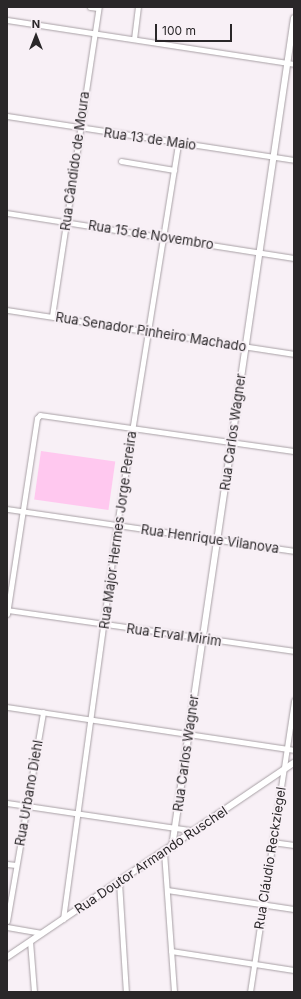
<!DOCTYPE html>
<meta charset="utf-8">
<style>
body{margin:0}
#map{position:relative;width:301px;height:999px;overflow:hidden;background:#f8f0f6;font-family:Inter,sans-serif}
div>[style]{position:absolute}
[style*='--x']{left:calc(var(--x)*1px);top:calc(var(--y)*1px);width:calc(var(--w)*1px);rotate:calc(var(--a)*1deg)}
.green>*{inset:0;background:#ffc8ef;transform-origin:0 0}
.roads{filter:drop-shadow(0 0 1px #a8a0a5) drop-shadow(0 0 1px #a8a0a5)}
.minor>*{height:5px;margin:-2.5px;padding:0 2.5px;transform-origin:2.5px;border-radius:2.5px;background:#fff}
.major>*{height:6px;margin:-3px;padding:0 3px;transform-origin:3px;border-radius:3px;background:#fff}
span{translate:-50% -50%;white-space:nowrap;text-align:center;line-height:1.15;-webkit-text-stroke:3.5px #f8f0f6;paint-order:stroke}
.street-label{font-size:13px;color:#2a2729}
.frame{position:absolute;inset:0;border:8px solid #2a2729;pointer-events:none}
.north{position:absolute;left:16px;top:16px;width:40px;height:40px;-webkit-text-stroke:3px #f8f0f6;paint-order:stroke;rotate:0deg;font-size:11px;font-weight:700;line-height:16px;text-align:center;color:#2a2729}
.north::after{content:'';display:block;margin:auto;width:14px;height:18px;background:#2a2729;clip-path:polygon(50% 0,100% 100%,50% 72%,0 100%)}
.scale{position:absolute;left:155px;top:24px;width:77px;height:18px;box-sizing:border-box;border:2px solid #2a2729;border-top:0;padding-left:5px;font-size:12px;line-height:14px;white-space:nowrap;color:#2a2729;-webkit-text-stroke:3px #f8f0f6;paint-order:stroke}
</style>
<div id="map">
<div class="green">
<div style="left:41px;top:451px;width:75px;height:49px;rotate:8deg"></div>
</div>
<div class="roads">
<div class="minor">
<div style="--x:90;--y:7;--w:8;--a:7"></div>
<div style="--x:7;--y:20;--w:290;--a:8.7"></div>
<div style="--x:134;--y:39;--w:32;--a:-83"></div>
<div style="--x:7;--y:116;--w:290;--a:8.7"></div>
<div style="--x:121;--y:161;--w:54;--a:9.6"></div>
<div style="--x:7;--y:213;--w:291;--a:8.9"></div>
<div style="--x:7;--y:310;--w:290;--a:8.7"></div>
<div style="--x:52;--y:316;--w:313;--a:-81.4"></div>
<div style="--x:7;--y:509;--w:290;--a:8.3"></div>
<div style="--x:7;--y:610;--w:290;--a:8.1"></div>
<div style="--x:7;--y:614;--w:198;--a:-81.3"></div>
<div style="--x:37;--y:418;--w:4;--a:-45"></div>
<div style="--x:40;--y:415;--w:257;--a:8.1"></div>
<div style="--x:7;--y:707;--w:290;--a:8.5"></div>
<div style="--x:7;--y:803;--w:191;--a:8.4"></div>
<div style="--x:272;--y:842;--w:22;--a:8"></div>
<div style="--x:164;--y:852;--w:140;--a:85.9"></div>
<div style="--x:7;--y:864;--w:9;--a:6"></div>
<div style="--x:119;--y:882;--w:110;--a:86.4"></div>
<div style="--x:167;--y:890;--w:128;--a:8.5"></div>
<div style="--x:63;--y:919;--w:398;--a:-82.2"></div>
<div style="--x:117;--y:525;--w:387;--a:-80.9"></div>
<div style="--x:7;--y:921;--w:212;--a:-80.2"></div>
<div style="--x:7;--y:927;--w:35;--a:10"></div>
<div style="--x:30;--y:941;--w:51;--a:85.5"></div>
<div style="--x:171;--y:951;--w:124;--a:8.8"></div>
<div style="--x:250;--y:992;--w:295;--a:-81.4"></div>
</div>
<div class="major">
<div style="--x:172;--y:847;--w:838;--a:-81.63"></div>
<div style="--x:7;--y:957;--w:346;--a:-34.1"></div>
</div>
</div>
<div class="street-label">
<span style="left:150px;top:139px;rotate:8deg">Rua 13 de Maio</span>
<span style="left:75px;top:161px;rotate:-82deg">Rua Cândido de Moura</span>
<span style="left:151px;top:235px;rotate:9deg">Rua 15 de Novembro</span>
<span style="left:151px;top:332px;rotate:9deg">Rua Senador Pinheiro Machado</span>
<span style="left:233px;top:432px;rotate:-82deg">Rua Carlos Wagner</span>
<span style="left:118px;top:530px;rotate:-82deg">Rua Major Hermes Jorge Pereira</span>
<span style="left:210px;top:539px;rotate:8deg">Rua Henrique Vilanova</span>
<span style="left:174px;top:635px;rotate:8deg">Rua Erval Mirim</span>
<span style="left:186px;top:753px;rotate:-82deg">Rua Carlos Wagner</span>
<span style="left:29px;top:793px;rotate:-80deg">Rua Urbano Diehl</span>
<span style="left:270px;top:858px;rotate:-81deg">Rua Cláudio Reckziegel</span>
<span style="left:151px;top:860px;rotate:-34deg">Rua Doutor Armando Ruschel</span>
</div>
<div class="frame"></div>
<div class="north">N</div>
<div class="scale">100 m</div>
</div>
